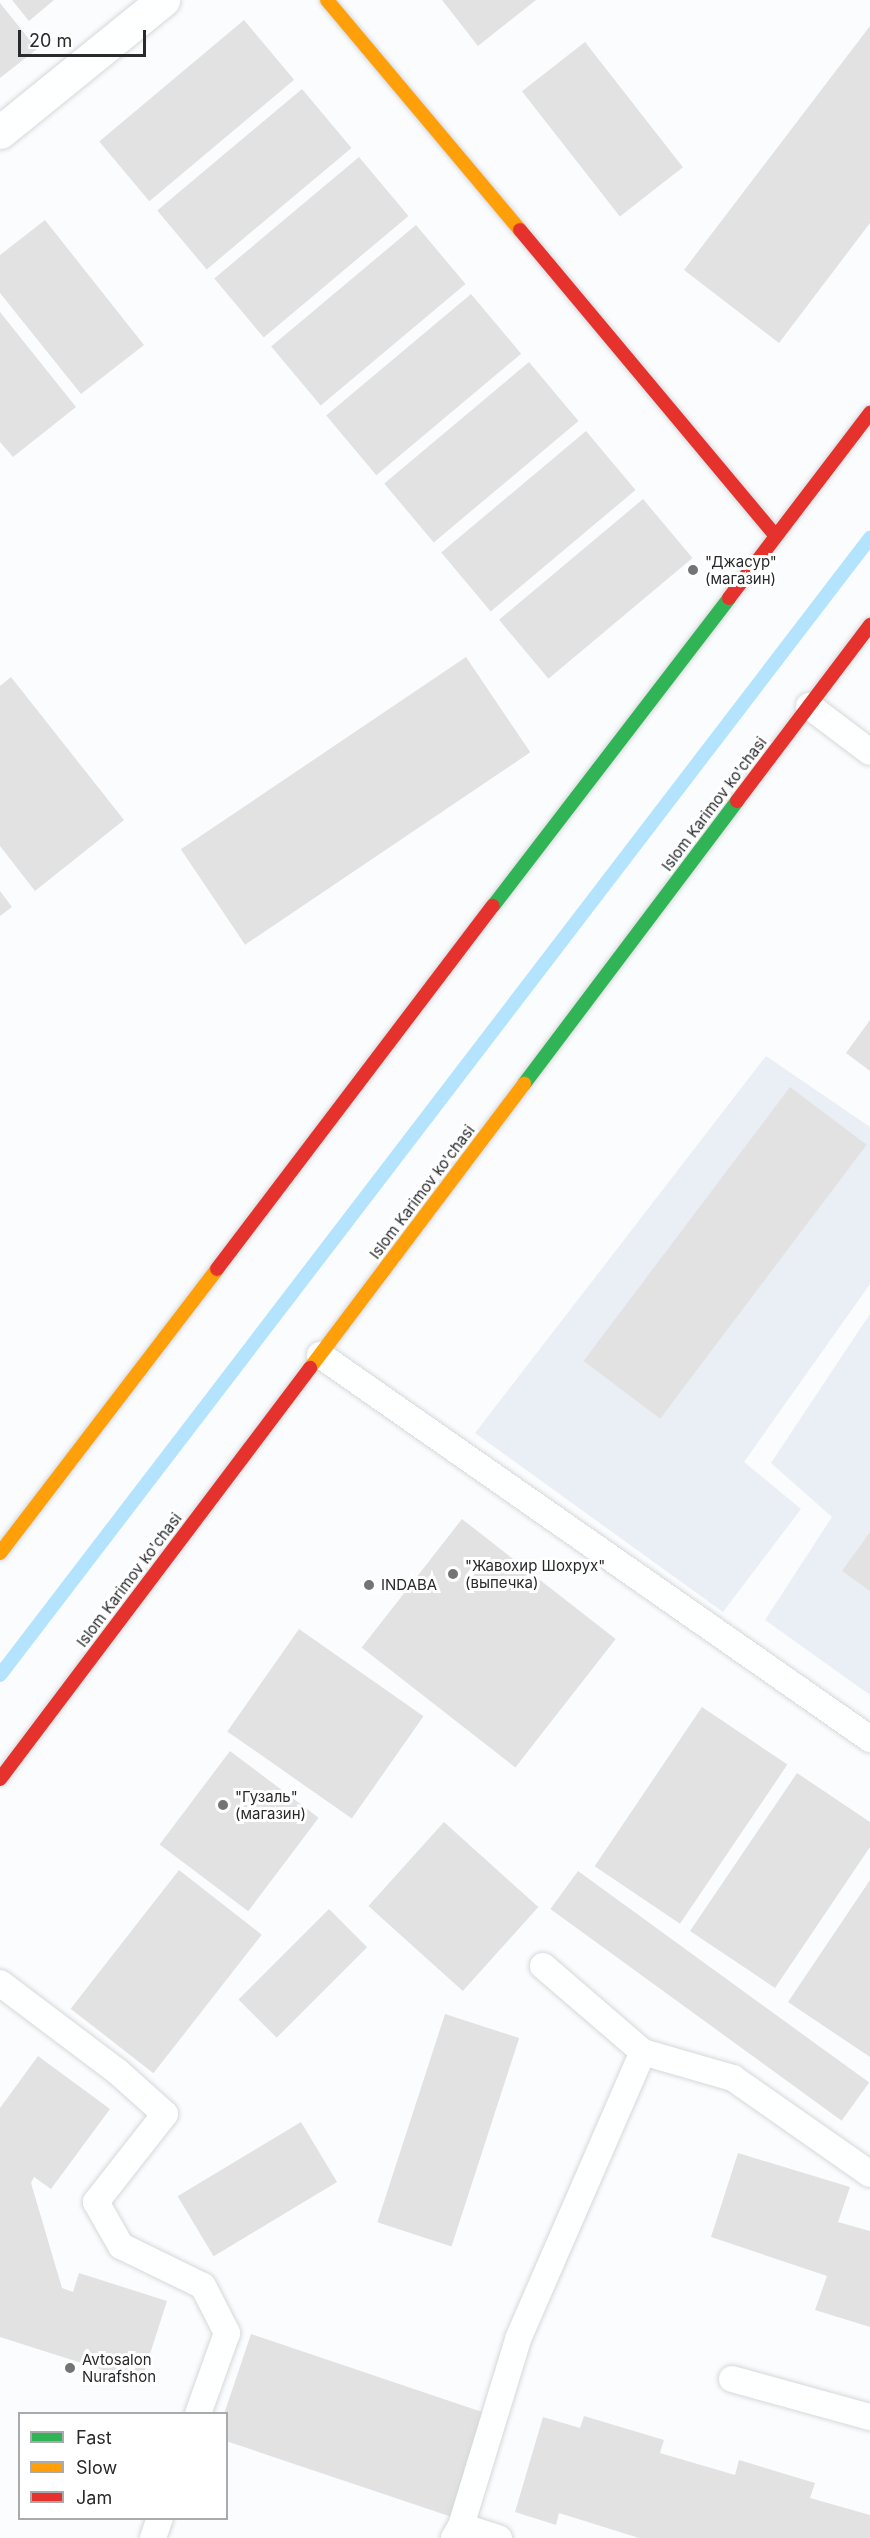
<!DOCTYPE html>
<meta charset="utf-8">
<style>
body{margin:0}
#map{position:relative;width:870px;height:2538px;overflow:hidden;background:#fafcfe;font-family:Inter,sans-serif}
div>[style]{position:absolute}
[style*='--x']{left:calc(var(--x)*1px);top:calc(var(--y)*1px);width:calc(var(--w)*1px);rotate:calc(var(--a)*1deg)}
.built>*{inset:0;background:#eaeff6}
.stream>*{height:14px;margin:-7px;padding:0 7px;transform-origin:7px;border-radius:7px;background:#b3e3fd}
.building>*{inset:0;background:#e2e2e2;transform-origin:0 0}
.roads{filter:drop-shadow(0 0 2px #d6d8da) drop-shadow(0 0 2px #d6d8da)}
.lane>*{height:26px;margin:-13px;padding:0 13px;transform-origin:13px;border-radius:13px;background:#feffff}
.street>*{height:33px;margin:-16.5px;padding:0 16.5px;transform-origin:16.5px;border-radius:16.5px;background:#feffff}
.fast>*{height:14px;margin:-7px;padding:0 7px;transform-origin:7px;border-radius:7px;background:#30b455}
.slow>*{height:14px;margin:-7px;padding:0 7px;transform-origin:7px;border-radius:7px;background:#ff9f0a}
.jam>*{height:14px;margin:-7px;padding:0 7px;transform-origin:7px;border-radius:7px;background:#e5322d}
.dots>*{width:16px;height:16px;translate:-50% -50%;box-sizing:border-box;border:3px solid #fff;border-radius:50%}
span{translate:-50% -50%;white-space:nowrap;text-align:center;line-height:1.15;-webkit-text-stroke:6px #fff;paint-order:stroke}
.poi-label{font-size:15px;color:#292a2c}
.left{translate:0 -50%;text-align:left}
.street-label{font-size:15px;color:#292a2c}
.legend{position:absolute;left:18px;top:2412px;width:210px;height:108px;box-sizing:border-box;background:#fff;border:2px solid #a9aaab;margin:0;padding:8px 10px;list-style:none;font-size:18px;color:#292a2c}
.legend li{display:flex;align-items:center;gap:12px;height:30px}
.legend b{width:30px;border:2px solid #a9aaab}
.scale{position:absolute;left:18px;top:30px;width:128px;height:27px;box-sizing:border-box;border:3px solid #292a2c;border-top:0;padding-left:8px;font-size:18px;line-height:21px;white-space:nowrap;color:#292a2c;-webkit-text-stroke:4px #fff;paint-order:stroke}
</style>
<div id="map">
<div class="built">
<div style="clip-path:polygon(766px 1056px,870px 1127px,870px 1284px,744px 1462px,801px 1509px,723px 1612px,475px 1433px)"></div>
<div style="clip-path:polygon(870px 1314px,870px 1695px,765px 1620px,832px 1517px,771px 1463px)"></div>
</div>
<div class="stream">
<div style="--x:0;--y:1675;--w:1432;--a:-52.58"></div>
</div>
<div class="building">
<div style="clip-path:polygon(12px 0,54px 0,29px 21px)"></div>
<div style="clip-path:polygon(442px 0,536px 0,478px 46px)"></div>
<div style="clip-path:polygon(0 3px,37px 49px,0 78px)"></div>
<div style="left:244px;top:20px;width:78px;height:189px;rotate:50deg"></div>
<div style="clip-path:polygon(870px 26px,870px 223px,779px 343px,684px 270px)"></div>
<div style="left:585px;top:42px;width:159px;height:80px;rotate:52deg"></div>
<div style="left:302px;top:89px;width:77px;height:189px;rotate:50deg"></div>
<div style="left:359px;top:157px;width:77px;height:189px;rotate:50deg"></div>
<div style="clip-path:polygon(45px 220px,144px 345px,81px 394px,0 293px,0 255px)"></div>
<div style="left:416px;top:225px;width:77px;height:189px;rotate:50deg"></div>
<div style="left:471px;top:294px;width:78px;height:189px;rotate:50deg"></div>
<div style="clip-path:polygon(0 312px,76px 407px,13px 457px,0 442px)"></div>
<div style="left:529px;top:362px;width:77px;height:189px;rotate:50deg"></div>
<div style="left:586px;top:431px;width:77px;height:189px;rotate:50deg"></div>
<div style="left:643px;top:499px;width:77px;height:188px;rotate:50deg"></div>
<div style="left:466px;top:657px;width:115px;height:344px;rotate:56deg"></div>
<div style="clip-path:polygon(11px 677px,124px 820px,35px 891px,0 846px,0 686px)"></div>
<div style="clip-path:polygon(0 891px,12px 907px,0 916px)"></div>
<div style="clip-path:polygon(870px 1020px,870px 1071px,846px 1053px)"></div>
<div style="left:790px;top:1087px;width:96px;height:343px;rotate:37deg"></div>
<div style="left:462px;top:1519px;width:195px;height:163px;rotate:38deg"></div>
<div style="clip-path:polygon(870px 1532px,870px 1591px,842px 1571px)"></div>
<div style="left:299px;top:1629px;width:152px;height:125px;rotate:35deg"></div>
<div style="left:702px;top:1707px;width:103px;height:192px;rotate:34deg"></div>
<div style="left:230px;top:1751px;width:111px;height:117px;rotate:37deg"></div>
<div style="clip-path:polygon(797px 1773px,870px 1822px,870px 1847px,775px 1988px,690px 1931px)"></div>
<div style="left:444px;top:1822px;width:127px;height:113px;rotate:42deg"></div>
<div style="left:179px;top:1870px;width:105px;height:176px;rotate:38deg"></div>
<div style="left:578px;top:1871px;width:360px;height:47px;rotate:36deg"></div>
<div style="clip-path:polygon(870px 1880px,870px 2057px,788px 2002px)"></div>
<div style="left:329px;top:1909px;width:54px;height:128px;rotate:45deg"></div>
<div style="left:445px;top:2014px;width:78px;height:219px;rotate:18deg"></div>
<div style="clip-path:polygon(38px 2056px,110px 2109px,51px 2189px,34px 2177px,31px 2183px,62px 2288px,73px 2292px,79px 2273px,167px 2301px,141px 2382px,0 2337px,0 2108px)"></div>
<div style="left:301px;top:2122px;width:70px;height:144px;rotate:59deg"></div>
<div style="clip-path:polygon(738px 2153px,850px 2187px,838px 2222px,870px 2231px,870px 2327px,815px 2310px,827px 2276px,711px 2237px)"></div>
<div style="clip-path:polygon(251px 2334px,488px 2414px,452px 2517px,226px 2441px,224px 2414px)"></div>
<div style="clip-path:polygon(584px 2416px,664px 2440px,660px 2453px,735px 2475px,739px 2460px,815px 2483px,810px 2498px,870px 2515px,870px 2538px,639px 2538px,559px 2513px,556px 2525px,515px 2512px,543px 2417px,580px 2428px)"></div>
</div>
<div class="roads">
<div class="lane">
<div style="--x:809;--y:706;--w:76;--a:37"></div>
<div style="--x:320;--y:1355;--w:671;--a:34.92"></div>
<div style="--x:0;--y:1983;--w:148;--a:37"></div>
<div style="--x:118;--y:2072;--w:63;--a:41.8"></div>
<div style="--x:165;--y:2114;--w:112;--a:128.1"></div>
<div style="--x:96;--y:2202;--w:51;--a:60.4"></div>
<div style="--x:121;--y:2246;--w:91;--a:26"></div>
<div style="--x:203;--y:2286;--w:53;--a:62.9"></div>
<div style="--x:227;--y:2333;--w:86;--a:109.7"></div>
<div style="--x:643;--y:2052;--w:94;--a:16.1"></div>
<div style="--x:733;--y:2078;--w:167;--a:35"></div>
<div style="--x:732;--y:2379;--w:143;--a:15.4"></div>
<div style="--x:461;--y:2526;--w:195;--a:-73"></div>
<div style="--x:518;--y:2339;--w:313;--a:-66.5"></div>
<div style="--x:643;--y:2052;--w:132;--a:-139.3"></div>
<div style="--x:153;--y:2538;--w:21;--a:-71"></div>
<div style="--x:454;--y:2538;--w:14;--a:-60"></div>
<div style="--x:461;--y:2526;--w:40;--a:18"></div>
</div>
<div class="street">
<div style="--x:0;--y:132;--w:210;--a:-39"></div>
</div>
<div class="fast">
<div style="--x:493;--y:906;--w:388;--a:-52.5"></div>
<div style="--x:524;--y:1084;--w:354;--a:-53"></div>
</div>
<div class="slow">
<div style="--x:327;--y:0;--w:300;--a:50"></div>
<div style="--x:310;--y:1368;--w:356;--a:-53"></div>
<div style="--x:0;--y:1553;--w:357;--a:-52.6"></div>
</div>
<div class="jam">
<div style="--x:520;--y:230;--w:398;--a:50.1"></div>
<div style="--x:729;--y:598;--w:233;--a:-52.7"></div>
<div style="--x:737;--y:801;--w:221;--a:-52.9"></div>
<div style="--x:217;--y:1269;--w:456;--a:-52.8"></div>
<div style="--x:0;--y:1779;--w:515;--a:-52.97"></div>
</div>
</div>
<div class="dots">
<div style="left:693px;top:570px;background:#727476"></div>
<div style="left:453px;top:1574px;background:#727476"></div>
<div style="left:369px;top:1585px;background:#727476"></div>
<div style="left:223px;top:1805px;background:#727476"></div>
<div style="left:70px;top:2368px;background:#727476"></div>
</div>
<div class="poi-label">
<span class="left" style="left:705px;top:570px">"Джасур"<br>(магазин)</span>
<span class="left" style="left:465px;top:1574px">"Жавохир Шохрух"<br>(выпечка)</span>
<span class="left" style="left:381px;top:1585px">INDABA</span>
<span class="left" style="left:235px;top:1805px">"Гузаль"<br>(магазин)</span>
<span class="left" style="left:82px;top:2368px">Avtosalon<br>Nurafshon</span>
</div>
<div class="street-label">
<span style="left:714px;top:804px;rotate:-53deg">Islom Karimov ko'chasi</span>
<span style="left:422px;top:1192px;rotate:-53deg">Islom Karimov ko'chasi</span>
<span style="left:129px;top:1580px;rotate:-53deg">Islom Karimov ko'chasi</span>
</div>
<ul class="legend">
<li><b style="height:8px;background:#30b455"></b>Fast</li>
<li><b style="height:8px;background:#ff9f0a"></b>Slow</li>
<li><b style="height:8px;background:#e5322d"></b>Jam</li>
</ul>
<div class="scale">20 m</div>
</div>
